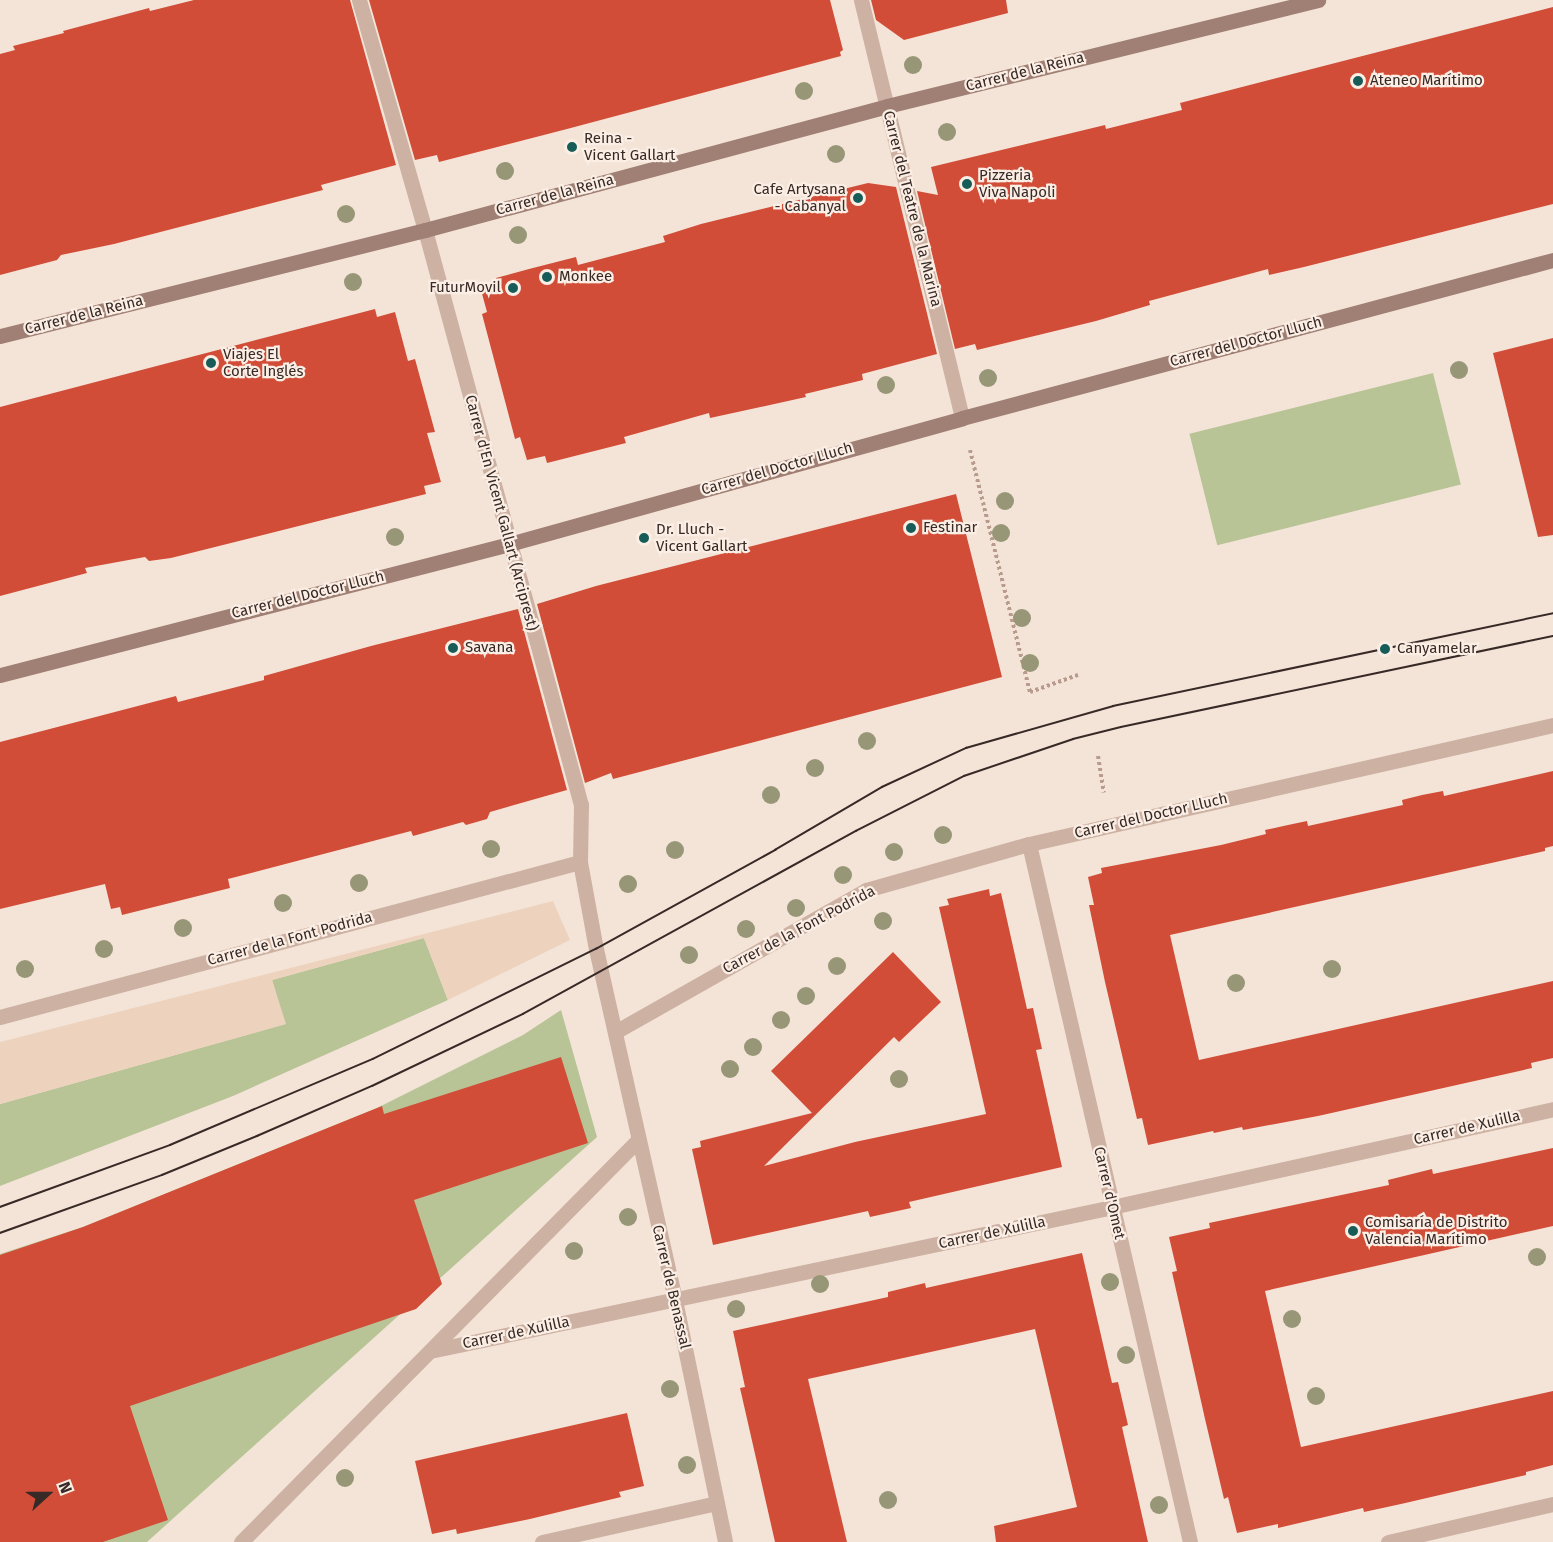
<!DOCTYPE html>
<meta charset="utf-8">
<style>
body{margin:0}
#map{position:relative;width:1553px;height:1542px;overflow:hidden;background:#f4e4d8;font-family:"Fira Sans",sans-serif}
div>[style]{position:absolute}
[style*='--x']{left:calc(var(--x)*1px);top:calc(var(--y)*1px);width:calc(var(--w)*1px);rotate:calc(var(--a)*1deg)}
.green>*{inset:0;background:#b9c496;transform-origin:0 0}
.plaza>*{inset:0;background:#edd3bd}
.building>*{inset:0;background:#d24d38}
.path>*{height:4px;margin-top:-2px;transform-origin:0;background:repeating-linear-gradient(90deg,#b99b8d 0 3px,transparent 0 6px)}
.street>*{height:15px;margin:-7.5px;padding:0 7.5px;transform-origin:7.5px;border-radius:7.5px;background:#cdb1a3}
.secondary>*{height:15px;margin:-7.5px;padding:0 7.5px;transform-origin:7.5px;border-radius:7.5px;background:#a07f74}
.tram>*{height:1.5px;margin:-0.75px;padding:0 0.75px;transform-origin:0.75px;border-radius:0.75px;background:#372926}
.trees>*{width:18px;height:18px;margin:-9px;border-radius:50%;background:#979677}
.dots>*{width:16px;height:16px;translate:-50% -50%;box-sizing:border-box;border:3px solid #fbeee4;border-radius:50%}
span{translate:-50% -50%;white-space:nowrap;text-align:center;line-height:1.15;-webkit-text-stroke:4.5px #fbeee4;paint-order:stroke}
.street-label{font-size:15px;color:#372926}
.poi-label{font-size:15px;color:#372926}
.left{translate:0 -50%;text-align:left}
.right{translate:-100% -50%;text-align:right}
.north{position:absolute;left:18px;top:1464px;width:60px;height:60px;-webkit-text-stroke:4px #fbeee4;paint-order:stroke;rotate:69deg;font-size:16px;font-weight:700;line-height:24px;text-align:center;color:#372926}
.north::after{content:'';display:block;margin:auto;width:21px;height:27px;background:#372926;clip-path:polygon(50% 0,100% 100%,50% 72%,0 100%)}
</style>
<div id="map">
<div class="green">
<div style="left:1433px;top:373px;width:115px;height:251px;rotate:76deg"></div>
<div style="clip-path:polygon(424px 938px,448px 1000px,233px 1096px,0 1186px,0 1104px,285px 1024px,272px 980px)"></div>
<div style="clip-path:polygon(561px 1010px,597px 1137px,147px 1542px,0 1542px,0 1254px,83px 1227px,377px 1108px,523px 1035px)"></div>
</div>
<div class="plaza">
<div style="clip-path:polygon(553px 901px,570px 940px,448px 1000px,424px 938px,272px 980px,286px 1024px,0 1104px,0 1042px)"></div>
</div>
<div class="building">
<div style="clip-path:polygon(194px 0,350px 0,396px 165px,321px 185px,323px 190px,114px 244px,61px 255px,57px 260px,0 275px,0 54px,15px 50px,13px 46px,64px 33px,63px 31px,149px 8px,150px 11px)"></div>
<div style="clip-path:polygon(369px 0,830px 0,843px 50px,840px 52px,841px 56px,567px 129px,439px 162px,437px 155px,415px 160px)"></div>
<div style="clip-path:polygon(871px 0,1006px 0,1008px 13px,904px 40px,876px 20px)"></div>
<div style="clip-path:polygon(1553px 7px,1553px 204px,1304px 267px,1269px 275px,1268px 269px,1149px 301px,1150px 305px,1096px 321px,977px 350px,975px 344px,955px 349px,917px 191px,938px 195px,931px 167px,1105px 125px,1106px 129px,1182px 110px,1180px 103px)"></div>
<div style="clip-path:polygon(868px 183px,896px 187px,937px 354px,862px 374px,863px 380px,805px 394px,806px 397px,710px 418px,709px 413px,624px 437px,626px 443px,547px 463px,545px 456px,527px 460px,520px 437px,515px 439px,482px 314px,487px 312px,481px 290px,498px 285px,496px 278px,529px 269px,576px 257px,578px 265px,665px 242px,663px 236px,701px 224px)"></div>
<div style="clip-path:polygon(375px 309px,377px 317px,395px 312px,408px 361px,415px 359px,435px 432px,427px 433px,441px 482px,424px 486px,426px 494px,171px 558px,149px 561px,145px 557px,85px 568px,87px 573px,0 596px,0 407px)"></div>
<div style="clip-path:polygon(1553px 338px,1553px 535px,1538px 537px,1493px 353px)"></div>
<div style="clip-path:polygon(956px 494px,1002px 677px,613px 779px,611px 773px,585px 783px,537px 604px,596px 586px)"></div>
<div style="clip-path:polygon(518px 609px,567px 790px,490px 812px,487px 819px,466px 825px,463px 822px,413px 836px,411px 831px,228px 879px,230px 888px,122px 915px,120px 907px,111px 909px,105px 884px,0 909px,0 742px,176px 696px,178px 702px,264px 680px,264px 676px,371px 646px)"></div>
<div style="clip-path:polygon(1553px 771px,1553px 846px,1545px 848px,1545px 851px,1170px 935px,1199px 1060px,1553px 981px,1553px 1058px,1531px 1063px,1532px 1068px,1506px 1074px,1318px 1116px,1243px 1130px,1242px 1127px,1214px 1133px,1213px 1131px,1148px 1145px,1142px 1118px,1137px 1119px,1105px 982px,1089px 905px,1094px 905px,1088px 877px,1102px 873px,1101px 868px,1221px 845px,1266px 834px,1265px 830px,1288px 825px,1307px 821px,1308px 826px,1403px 805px,1402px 800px,1422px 795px,1443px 791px,1444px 796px)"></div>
<div style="clip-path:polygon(989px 889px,990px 896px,1001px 893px,1027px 1009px,1033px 1008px,1042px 1049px,1036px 1050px,1062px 1167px,909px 1202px,911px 1208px,870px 1217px,868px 1211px,713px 1245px,692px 1149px,701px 1147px,700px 1141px,812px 1113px,771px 1071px,893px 952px,941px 1002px,899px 1042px,894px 1037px,764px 1166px,855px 1142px,986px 1114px,939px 907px,949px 905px,947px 899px)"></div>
<div style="clip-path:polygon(561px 1057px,588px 1143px,414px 1200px,442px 1284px,416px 1309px,130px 1406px,168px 1520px,103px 1542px,0 1542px,0 1255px,83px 1227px,382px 1106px,384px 1114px)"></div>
<div style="clip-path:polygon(1553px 1148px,1553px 1226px,1265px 1291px,1301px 1447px,1553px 1391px,1553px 1465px,1526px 1472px,1526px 1475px,1401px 1504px,1364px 1512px,1363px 1508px,1278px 1528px,1278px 1524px,1237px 1533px,1228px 1497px,1224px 1499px,1205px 1419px,1172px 1272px,1177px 1271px,1169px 1237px,1210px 1228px,1209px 1223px,1389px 1185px,1388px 1180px,1432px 1169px,1433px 1174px)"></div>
<div style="clip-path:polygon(1082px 1253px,1112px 1383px,1118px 1382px,1128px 1425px,1122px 1427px,1148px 1542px,996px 1542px,994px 1526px,1077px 1507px,1035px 1329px,808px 1379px,847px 1542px,775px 1542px,740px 1388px,745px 1387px,733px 1331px,888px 1297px,888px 1292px,925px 1283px,926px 1288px)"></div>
<div style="clip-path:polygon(627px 1413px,644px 1486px,619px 1492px,621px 1497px,530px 1519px,457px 1534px,456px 1529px,432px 1534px,415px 1461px)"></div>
</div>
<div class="path">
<div style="--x:970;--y:450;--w:249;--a:76.1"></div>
<div style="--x:1030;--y:692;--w:51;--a:-19.5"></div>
<div style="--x:1098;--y:756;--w:37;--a:81"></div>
</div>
<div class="street">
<div style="--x:359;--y:0;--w:239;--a:74"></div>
<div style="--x:425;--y:230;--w:596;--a:74.82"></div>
<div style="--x:581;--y:805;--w:57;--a:91"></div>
<div style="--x:580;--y:862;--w:88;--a:79.6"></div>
<div style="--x:596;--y:949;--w:360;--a:77.3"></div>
<div style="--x:675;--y:1300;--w:247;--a:78.3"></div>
<div style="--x:861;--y:0;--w:430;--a:76.4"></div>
<div style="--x:1029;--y:844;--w:716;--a:77.01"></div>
<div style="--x:0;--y:1017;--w:600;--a:-14.96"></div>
<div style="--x:615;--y:1032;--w:288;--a:-29.5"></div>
<div style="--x:866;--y:890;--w:169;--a:-15.8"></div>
<div style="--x:1029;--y:844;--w:537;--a:-12.79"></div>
<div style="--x:430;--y:1351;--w:697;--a:-11.92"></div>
<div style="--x:1112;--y:1207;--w:452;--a:-12.5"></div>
<div style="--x:241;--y:1542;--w:565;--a:-45.36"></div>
<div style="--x:542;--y:1542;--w:179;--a:-12.6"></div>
<div style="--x:1388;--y:1542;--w:169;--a:-13"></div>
</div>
<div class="secondary">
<div style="--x:0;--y:336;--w:438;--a:-14"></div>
<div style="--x:425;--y:230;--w:478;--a:-15"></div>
<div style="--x:887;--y:106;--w:444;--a:-13.8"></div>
<div style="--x:0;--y:675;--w:526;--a:-14.43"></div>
<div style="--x:509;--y:544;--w:470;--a:-15.5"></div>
<div style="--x:962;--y:418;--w:612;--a:-14.97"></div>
</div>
<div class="tram">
<div style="--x:0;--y:1207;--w:181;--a:-20"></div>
<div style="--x:170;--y:1145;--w:220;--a:-23"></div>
<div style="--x:373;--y:1059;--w:249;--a:-26.3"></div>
<div style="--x:596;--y:949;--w:205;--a:-28.9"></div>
<div style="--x:775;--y:850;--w:124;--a:-30.5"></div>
<div style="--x:882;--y:787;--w:93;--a:-24.9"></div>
<div style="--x:966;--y:748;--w:153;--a:-15.9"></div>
<div style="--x:1113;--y:706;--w:450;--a:-11.9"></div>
<div style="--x:0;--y:1233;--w:172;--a:-19.7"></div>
<div style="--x:162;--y:1175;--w:103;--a:-22.3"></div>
<div style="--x:257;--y:1136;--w:125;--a:-23.5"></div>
<div style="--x:372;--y:1086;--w:167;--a:-25.5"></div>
<div style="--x:523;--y:1014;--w:380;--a:-28.8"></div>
<div style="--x:856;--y:831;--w:121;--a:-27"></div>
<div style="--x:964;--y:776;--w:115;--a:-18.7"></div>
<div style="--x:1073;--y:739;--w:49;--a:-14"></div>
<div style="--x:1121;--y:727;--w:441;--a:-11.9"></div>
</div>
<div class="trees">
<div style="left:913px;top:65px"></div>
<div style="left:804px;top:91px"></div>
<div style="left:947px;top:132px"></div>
<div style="left:836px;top:154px"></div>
<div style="left:505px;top:171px"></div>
<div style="left:346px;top:214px"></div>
<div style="left:518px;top:235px"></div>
<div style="left:353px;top:282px"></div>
<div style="left:1459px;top:370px"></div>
<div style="left:988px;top:378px"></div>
<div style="left:886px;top:385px"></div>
<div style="left:1005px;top:501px"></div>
<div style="left:1001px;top:533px"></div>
<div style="left:395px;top:537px"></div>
<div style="left:1022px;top:618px"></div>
<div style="left:1030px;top:663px"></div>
<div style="left:867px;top:741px"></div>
<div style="left:815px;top:768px"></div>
<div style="left:771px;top:795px"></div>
<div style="left:943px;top:835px"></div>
<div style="left:491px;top:849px"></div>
<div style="left:675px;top:850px"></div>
<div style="left:894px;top:852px"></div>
<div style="left:843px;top:875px"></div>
<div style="left:359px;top:883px"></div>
<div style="left:628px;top:884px"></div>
<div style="left:283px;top:903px"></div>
<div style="left:796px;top:908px"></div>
<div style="left:883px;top:921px"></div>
<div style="left:183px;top:928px"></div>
<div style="left:746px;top:929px"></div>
<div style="left:104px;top:949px"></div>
<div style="left:689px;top:955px"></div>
<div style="left:837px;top:966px"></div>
<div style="left:25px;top:969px"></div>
<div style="left:1332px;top:969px"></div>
<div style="left:1236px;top:983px"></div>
<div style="left:806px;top:996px"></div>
<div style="left:781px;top:1020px"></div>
<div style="left:753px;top:1047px"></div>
<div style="left:730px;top:1069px"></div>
<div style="left:899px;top:1079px"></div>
<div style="left:628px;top:1217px"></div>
<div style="left:574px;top:1251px"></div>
<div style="left:1537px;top:1257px"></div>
<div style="left:1110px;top:1282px"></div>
<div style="left:820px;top:1284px"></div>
<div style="left:736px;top:1309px"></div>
<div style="left:1292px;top:1319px"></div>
<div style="left:1126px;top:1355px"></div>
<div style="left:670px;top:1389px"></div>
<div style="left:1316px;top:1396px"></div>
<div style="left:687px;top:1465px"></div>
<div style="left:345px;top:1478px"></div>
<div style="left:888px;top:1500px"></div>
<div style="left:1159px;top:1505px"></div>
</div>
<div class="dots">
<div style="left:1358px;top:81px;background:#175c59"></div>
<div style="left:572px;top:147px;background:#175c59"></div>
<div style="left:967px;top:184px;background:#175c59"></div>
<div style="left:858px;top:198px;background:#175c59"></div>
<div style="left:547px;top:277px;background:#175c59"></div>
<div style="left:513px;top:288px;background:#175c59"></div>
<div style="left:211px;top:363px;background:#175c59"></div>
<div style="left:911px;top:528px;background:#175c59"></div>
<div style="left:644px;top:538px;background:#175c59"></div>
<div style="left:453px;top:648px;background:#175c59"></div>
<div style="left:1385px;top:649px;background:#175c59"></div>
<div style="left:1353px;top:1231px;background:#175c59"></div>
</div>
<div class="street-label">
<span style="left:1025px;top:72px;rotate:-14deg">Carrer de la Reina</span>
<span style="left:555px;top:195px;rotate:-15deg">Carrer de la Reina</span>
<span style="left:912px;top:209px;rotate:76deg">Carrer del Teatre de la Marina</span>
<span style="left:84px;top:315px;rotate:-14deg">Carrer de la Reina</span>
<span style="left:1246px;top:342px;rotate:-15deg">Carrer del Doctor Lluch</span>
<span style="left:777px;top:469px;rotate:-16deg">Carrer del Doctor Lluch</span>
<span style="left:501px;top:513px;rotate:75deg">Carrer d'En Vicent Gallart (Arciprest)</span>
<span style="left:308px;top:595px;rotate:-14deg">Carrer del Doctor Lluch</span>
<span style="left:1151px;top:816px;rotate:-13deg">Carrer del Doctor Lluch</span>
<span style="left:799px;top:930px;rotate:-28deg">Carrer de la Font Podrida</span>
<span style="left:290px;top:939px;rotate:-15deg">Carrer de la Font Podrida</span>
<span style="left:1467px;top:1128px;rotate:-13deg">Carrer de Xulilla</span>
<span style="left:1109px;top:1193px;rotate:77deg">Carrer d'Omet</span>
<span style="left:992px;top:1233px;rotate:-12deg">Carrer de Xulilla</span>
<span style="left:671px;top:1287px;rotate:77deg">Carrer de Benassal</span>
<span style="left:516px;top:1333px;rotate:-12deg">Carrer de Xulilla</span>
</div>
<div class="poi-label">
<span class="left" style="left:1370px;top:81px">Ateneo Marítimo</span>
<span class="left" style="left:584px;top:147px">Reina -<br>Vicent Gallart</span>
<span class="left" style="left:979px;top:184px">Pizzeria<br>Viva Napoli</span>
<span class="right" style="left:846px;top:198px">Cafe Artysana<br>- Cabanyal</span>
<span class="left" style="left:559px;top:277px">Monkee</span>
<span class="right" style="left:501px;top:288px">FuturMovil</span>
<span class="left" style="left:223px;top:363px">Viajes El<br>Corte Inglés</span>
<span class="left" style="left:923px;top:528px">Festinar</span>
<span class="left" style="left:656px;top:538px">Dr. Lluch -<br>Vicent Gallart</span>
<span class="left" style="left:465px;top:648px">Savana</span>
<span class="left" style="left:1397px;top:649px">Canyamelar</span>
<span class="left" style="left:1365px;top:1231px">Comisaría de Distrito<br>Valencia Marítimo</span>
</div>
<div class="north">N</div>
</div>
